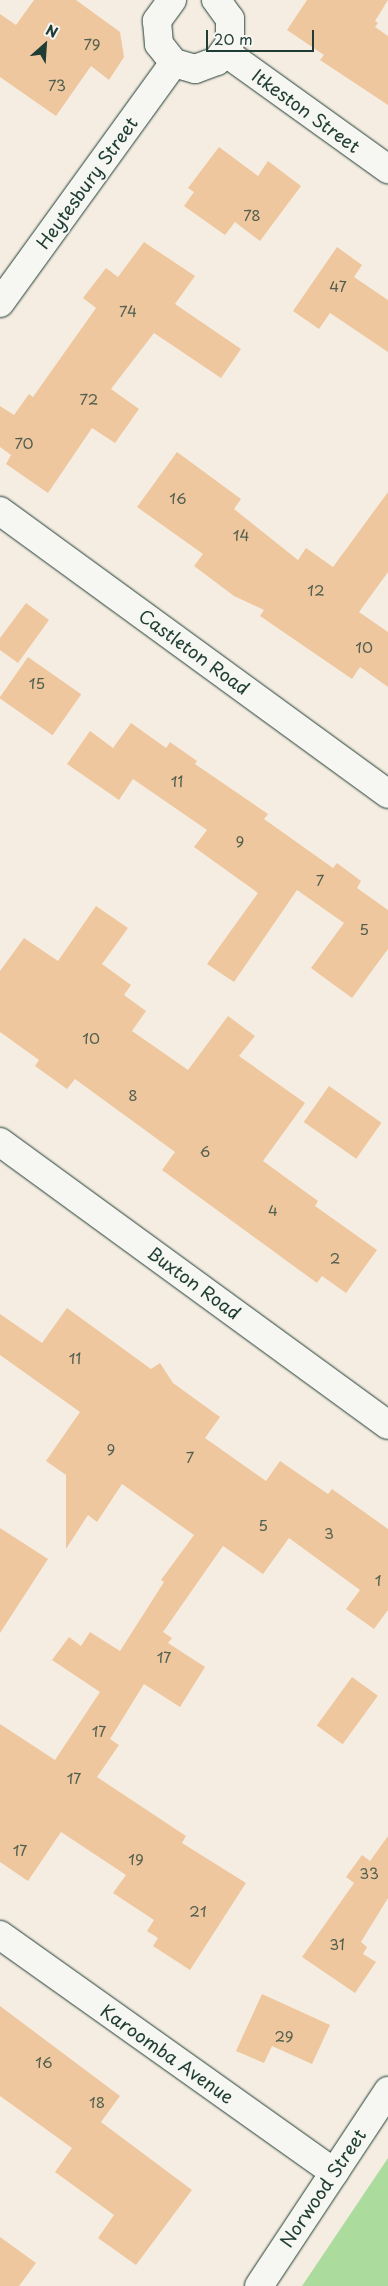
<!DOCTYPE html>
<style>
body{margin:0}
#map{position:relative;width:388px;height:2286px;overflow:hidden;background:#f5ede1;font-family:"Playpen Sans",sans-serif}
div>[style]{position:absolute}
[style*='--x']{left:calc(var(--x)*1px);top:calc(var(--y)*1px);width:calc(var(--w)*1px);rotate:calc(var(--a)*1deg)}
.green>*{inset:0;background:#abdc9d}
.building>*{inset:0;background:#efc79f;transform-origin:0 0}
.roads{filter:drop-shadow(0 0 1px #1f3d34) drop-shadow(0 0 1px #1f3d34)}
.minor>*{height:28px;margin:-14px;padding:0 14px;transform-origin:14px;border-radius:14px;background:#f6f6f2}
span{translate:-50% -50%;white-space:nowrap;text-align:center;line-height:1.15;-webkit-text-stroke:4px #f6f6f2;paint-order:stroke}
.number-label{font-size:15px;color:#53604f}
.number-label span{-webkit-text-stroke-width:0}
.street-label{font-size:18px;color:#1f3d34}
.north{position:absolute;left:20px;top:20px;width:50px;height:50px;-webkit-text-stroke:4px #f6f6f2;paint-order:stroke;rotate:26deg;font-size:14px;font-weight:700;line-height:20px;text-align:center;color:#1f3d34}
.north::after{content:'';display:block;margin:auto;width:18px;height:22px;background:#1f3d34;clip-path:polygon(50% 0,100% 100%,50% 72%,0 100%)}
.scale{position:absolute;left:206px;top:30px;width:108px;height:22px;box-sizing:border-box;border:2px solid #1f3d34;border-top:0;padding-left:6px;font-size:15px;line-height:18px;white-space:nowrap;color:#1f3d34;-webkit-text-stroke:4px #f6f6f2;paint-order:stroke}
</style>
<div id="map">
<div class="green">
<div style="clip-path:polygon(388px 2158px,388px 2286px,302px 2286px)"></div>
</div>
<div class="building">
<div style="clip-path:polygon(34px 0,76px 0,120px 32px,124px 57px,109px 80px,91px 66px,56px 116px,0 77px,0 14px,16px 25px)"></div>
<div style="clip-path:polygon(307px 0,388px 0,375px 21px,378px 23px,375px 27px,388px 36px,388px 105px,320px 60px,324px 55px,287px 30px)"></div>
<div style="clip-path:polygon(219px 147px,258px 176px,268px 161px,301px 186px,260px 241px,235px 222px,225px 235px,184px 206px,194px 192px,188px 188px)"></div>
<div style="clip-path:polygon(144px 242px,195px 276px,175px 304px,241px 349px,221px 378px,154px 333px,111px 389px,139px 409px,115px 443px,92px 428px,48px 493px,6px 464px,11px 455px,0 447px,0 406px,14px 415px,29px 394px,33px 397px,96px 308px,83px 298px,106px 268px,118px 277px)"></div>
<div style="clip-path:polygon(337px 247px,362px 265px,354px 277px,388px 300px,388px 352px,330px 313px,319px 329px,293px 311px)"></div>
<div style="clip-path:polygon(177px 452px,241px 499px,234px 509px,298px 560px,306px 548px,333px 567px,388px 492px,388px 572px,359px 612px,388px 632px,388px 687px,360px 667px,352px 679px,260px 616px,264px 610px,234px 596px,194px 566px,203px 554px,137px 507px)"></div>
<div style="clip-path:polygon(26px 603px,49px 620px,18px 663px,0 650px,0 638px)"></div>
<div style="left:28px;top:657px;width:65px;height:50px;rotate:35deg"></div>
<div style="clip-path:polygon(131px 723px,166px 748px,170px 742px,197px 761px,195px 764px,268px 814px,264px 819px,333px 868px,337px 863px,361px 881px,357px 888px,388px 910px,388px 949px,352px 998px,311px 968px,344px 923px,297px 890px,234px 982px,207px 964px,258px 893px,194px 847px,207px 830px,133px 779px,119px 800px,67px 764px,90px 731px,113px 748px)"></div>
<div style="clip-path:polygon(96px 906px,128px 928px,102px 964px,131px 985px,124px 995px,146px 1011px,132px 1031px,188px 1070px,228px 1016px,255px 1036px,239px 1056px,305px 1103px,263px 1161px,318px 1201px,315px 1206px,377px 1250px,346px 1293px,322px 1276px,317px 1283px,162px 1170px,175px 1152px,75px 1079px,67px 1089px,35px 1066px,39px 1060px,0 1032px,0 971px,24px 938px,58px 961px)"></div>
<div style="left:329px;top:1086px;width:64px;height:44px;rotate:35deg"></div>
<div style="clip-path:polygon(67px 1308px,151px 1369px,160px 1363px,173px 1383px,220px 1417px,205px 1438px,266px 1481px,280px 1461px,328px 1494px,332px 1489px,388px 1529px,388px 1610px,374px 1629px,346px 1609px,360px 1590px,289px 1538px,263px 1574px,223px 1546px,163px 1632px,172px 1638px,168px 1643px,205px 1667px,180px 1707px,144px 1684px,110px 1739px,119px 1745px,97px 1777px,186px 1836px,182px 1843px,246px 1883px,190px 1970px,153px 1946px,158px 1938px,147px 1931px,154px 1920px,113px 1893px,126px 1875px,61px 1832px,28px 1881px,0 1862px,0 1724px,55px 1760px,100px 1692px,52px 1660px,69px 1637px,81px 1646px,90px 1632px,120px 1651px,164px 1582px,161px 1580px,194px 1535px,122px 1484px,97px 1522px,88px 1515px,66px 1549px,66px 1475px,46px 1461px,80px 1412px,0 1355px,0 1314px,42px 1343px)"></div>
<div style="clip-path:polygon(0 1528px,48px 1559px,0 1633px)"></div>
<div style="left:352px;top:1677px;width:32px;height:60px;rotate:36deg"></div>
<div style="clip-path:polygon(388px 1836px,388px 1898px,361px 1942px,367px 1947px,363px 1954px,376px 1962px,355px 1993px,302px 1957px,354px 1883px,346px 1877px,362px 1855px,370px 1861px)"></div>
<div style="clip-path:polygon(262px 1994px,330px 2025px,312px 2064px,272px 2046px,264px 2063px,236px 2051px)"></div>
<div style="clip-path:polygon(0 2006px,120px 2096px,101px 2122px,192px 2190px,136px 2265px,98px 2238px,114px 2215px,55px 2172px,72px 2148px,0 2096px)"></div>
<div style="clip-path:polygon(0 2237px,36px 2263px,19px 2286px,0 2286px)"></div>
</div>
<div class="roads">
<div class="minor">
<div style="--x:172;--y:0;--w:26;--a:126"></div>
<div style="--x:157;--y:21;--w:23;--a:85"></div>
<div style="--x:159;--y:44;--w:24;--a:52"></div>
<div style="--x:174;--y:63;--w:22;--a:16"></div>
<div style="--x:195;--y:69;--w:23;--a:-20"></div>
<div style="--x:217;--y:61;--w:22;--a:-54"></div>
<div style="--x:230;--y:43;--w:24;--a:-90"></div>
<div style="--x:230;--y:19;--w:24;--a:-126"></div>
<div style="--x:225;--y:52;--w:201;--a:35.7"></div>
<div style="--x:0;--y:303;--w:296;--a:-54.1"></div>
<div style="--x:0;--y:511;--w:480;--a:36.1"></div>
<div style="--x:0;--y:1142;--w:480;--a:36.1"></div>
<div style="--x:0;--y:1935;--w:410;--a:35.4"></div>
<div style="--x:259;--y:2286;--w:234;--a:-56.5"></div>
</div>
</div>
<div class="number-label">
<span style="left:92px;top:44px">79</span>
<span style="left:57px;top:85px">73</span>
<span style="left:252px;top:215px">78</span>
<span style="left:338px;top:286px">47</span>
<span style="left:128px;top:311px">74</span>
<span style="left:89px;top:399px">72</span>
<span style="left:24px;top:443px">70</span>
<span style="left:178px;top:498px">16</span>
<span style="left:241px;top:535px">14</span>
<span style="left:316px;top:590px">12</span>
<span style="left:364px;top:647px">10</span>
<span style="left:37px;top:683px">15</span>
<span style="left:177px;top:781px">11</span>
<span style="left:240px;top:841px">9</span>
<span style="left:320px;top:880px">7</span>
<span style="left:364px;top:929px">5</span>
<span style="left:91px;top:1038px">10</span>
<span style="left:133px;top:1095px">8</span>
<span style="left:205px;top:1151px">6</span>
<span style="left:273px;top:1210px">4</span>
<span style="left:335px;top:1258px">2</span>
<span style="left:75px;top:1358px">11</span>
<span style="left:111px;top:1449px">9</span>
<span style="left:190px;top:1457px">7</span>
<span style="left:263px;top:1525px">5</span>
<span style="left:329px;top:1533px">3</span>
<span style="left:378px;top:1580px">1</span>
<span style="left:164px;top:1657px">17</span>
<span style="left:99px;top:1731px">17</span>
<span style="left:74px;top:1778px">17</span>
<span style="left:20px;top:1850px">17</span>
<span style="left:136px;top:1859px">19</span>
<span style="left:369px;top:1873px">33</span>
<span style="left:198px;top:1911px">21</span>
<span style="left:337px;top:1944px">31</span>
<span style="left:284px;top:2036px">29</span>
<span style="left:44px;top:2062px">16</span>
<span style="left:97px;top:2102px">18</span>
</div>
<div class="street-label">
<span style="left:306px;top:111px;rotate:36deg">Itkeston Street</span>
<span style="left:87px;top:183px;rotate:-54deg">Heytesbury Street</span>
<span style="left:194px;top:652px;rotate:36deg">Castleton Road</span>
<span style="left:194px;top:1283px;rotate:36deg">Buxton Road</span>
<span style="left:167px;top:2054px;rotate:35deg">Karoomba Avenue</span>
<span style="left:323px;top:2188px;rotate:-56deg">Norwood Street</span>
</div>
<div class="north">N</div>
<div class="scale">20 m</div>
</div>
